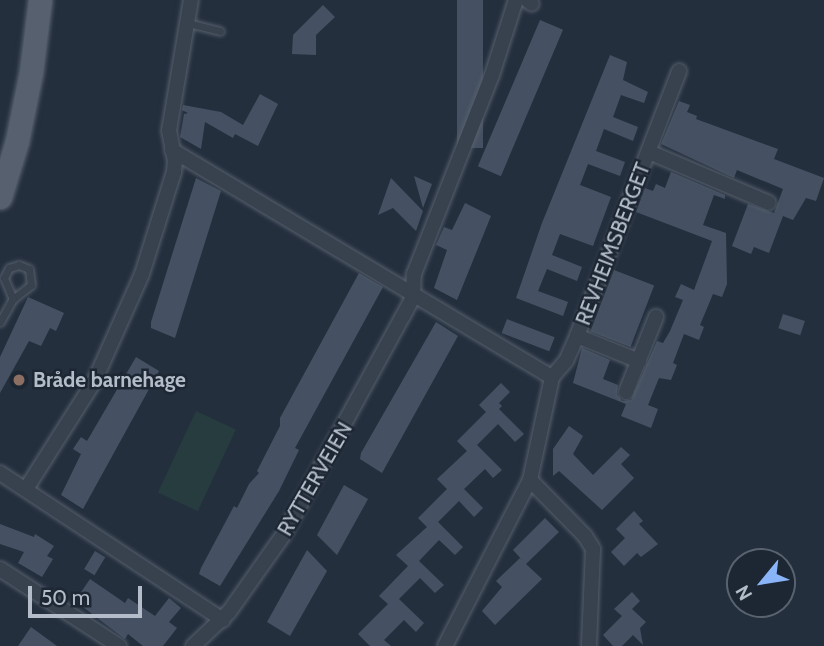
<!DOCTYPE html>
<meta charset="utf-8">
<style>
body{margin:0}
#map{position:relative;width:824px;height:646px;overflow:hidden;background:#242f3e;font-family:Cabin,sans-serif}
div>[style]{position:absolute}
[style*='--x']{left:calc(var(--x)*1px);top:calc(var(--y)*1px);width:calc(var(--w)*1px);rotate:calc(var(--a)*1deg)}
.green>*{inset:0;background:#263c3f;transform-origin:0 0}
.building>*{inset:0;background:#455162;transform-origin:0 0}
.roads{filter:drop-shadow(0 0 2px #565f6c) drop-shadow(0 0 2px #565f6c)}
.lane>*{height:7px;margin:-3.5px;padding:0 3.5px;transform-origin:3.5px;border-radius:3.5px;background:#38414e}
.street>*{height:14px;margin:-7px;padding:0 7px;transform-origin:7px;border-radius:7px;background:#38414e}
.primary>*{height:23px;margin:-11.5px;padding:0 11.5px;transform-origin:11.5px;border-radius:11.5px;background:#56606e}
.dots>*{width:19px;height:19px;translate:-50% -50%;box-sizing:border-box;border:4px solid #1d2633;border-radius:50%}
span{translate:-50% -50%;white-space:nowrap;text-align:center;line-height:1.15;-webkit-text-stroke:5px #1d2633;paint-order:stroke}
.street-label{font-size:21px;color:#b4bcc9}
.poi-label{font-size:21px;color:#b4bcc9;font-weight:700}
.left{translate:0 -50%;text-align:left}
.north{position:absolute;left:726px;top:548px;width:70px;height:70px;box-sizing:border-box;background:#1d2633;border:2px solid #59626f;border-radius:50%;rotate:240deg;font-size:19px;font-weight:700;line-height:28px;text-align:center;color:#b4bcc9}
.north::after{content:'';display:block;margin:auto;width:24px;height:32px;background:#8ab4f8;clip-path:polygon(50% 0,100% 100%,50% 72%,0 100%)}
.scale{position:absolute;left:28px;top:586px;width:114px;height:32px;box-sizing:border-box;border:4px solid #b4bcc9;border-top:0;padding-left:9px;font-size:21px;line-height:24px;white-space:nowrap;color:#b4bcc9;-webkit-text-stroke:5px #1d2633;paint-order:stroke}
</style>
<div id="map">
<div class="green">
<div style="left:196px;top:411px;width:44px;height:90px;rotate:25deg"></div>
</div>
<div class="building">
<div style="left:457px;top:0;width:26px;height:148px"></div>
<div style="clip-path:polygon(323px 5px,335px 17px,316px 35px,316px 55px,292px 54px,293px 35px)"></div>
<div style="left:540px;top:20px;width:25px;height:159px;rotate:23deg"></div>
<div style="clip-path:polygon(610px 55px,627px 62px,623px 80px,648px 92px,644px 103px,621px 95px,613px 117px,638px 127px,633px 141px,604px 129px,596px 151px,625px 162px,620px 176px,588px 164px,580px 185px,611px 197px,593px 246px,560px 234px,552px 255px,582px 267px,577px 281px,547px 269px,538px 291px,568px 302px,563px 316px,516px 298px,542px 223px)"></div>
<div style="clip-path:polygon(260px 94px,278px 104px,258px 146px,235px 134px,233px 138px,205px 122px,201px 149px,180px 137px,184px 114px,188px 113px,182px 110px,183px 105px,221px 112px,243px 125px)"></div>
<div style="clip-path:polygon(679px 101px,690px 105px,687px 112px,697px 116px,696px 119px,778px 149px,774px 159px,824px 178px,816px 201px,806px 198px,793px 220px,783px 216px,769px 253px,754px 247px,751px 254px,732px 246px,748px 204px,774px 213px,783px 189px,737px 170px,734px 178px,661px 144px)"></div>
<div style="clip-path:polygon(671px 172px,725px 195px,725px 199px,714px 195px,703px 225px,726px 233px,727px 284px,722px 297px,713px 294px,700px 325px,704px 327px,699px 340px,684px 334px,673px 363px,677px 365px,671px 380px,659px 378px,648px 405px,658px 409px,651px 428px,621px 416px,626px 404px,573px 383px,582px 348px,610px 360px,603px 379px,618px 385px,617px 394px,622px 401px,631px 400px,657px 341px,663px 343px,670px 331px,683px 300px,675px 297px,681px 284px,694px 290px,712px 241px,636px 212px,645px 188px,653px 191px,656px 184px,665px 188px)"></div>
<div style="clip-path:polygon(414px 176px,432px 184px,423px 208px)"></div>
<div style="clip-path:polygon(196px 178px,221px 191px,175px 338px,151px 328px,151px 322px)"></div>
<div style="clip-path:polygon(391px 178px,423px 211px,416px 231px,393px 208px,378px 215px)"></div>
<div style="clip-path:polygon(465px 203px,491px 216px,457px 300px,434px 288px,447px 250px,436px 245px,444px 227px,452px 230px)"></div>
<div style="left:614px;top:270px;width:43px;height:66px;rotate:21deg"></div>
<div style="clip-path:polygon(359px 273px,383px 287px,295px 448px,299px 450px,279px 491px,220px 586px,199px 574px,201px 568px,234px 506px,237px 508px,249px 484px,259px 473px,257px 471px,280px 426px,280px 418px)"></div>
<div style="clip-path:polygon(28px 297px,64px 313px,56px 331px,50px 328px,41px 346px,29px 341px,0 393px,0 357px)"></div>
<div style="left:783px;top:314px;width:23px;height:15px;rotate:18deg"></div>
<div style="left:507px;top:319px;width:51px;height:15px;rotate:21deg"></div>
<div style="clip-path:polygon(436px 322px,458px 336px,382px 473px,360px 459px,361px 453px)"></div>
<div style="clip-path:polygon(136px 357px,159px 371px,83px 509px,61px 495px,81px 454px,73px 449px,81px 437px,87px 441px)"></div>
<div style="clip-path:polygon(501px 383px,510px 392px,499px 403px,502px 406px,499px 409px,524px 434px,515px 442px,498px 424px,477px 445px,502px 470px,493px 478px,485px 469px,464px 489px,483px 508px,474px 517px,459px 501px,438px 522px,463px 547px,455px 555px,439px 540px,419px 561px,444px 585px,435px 593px,420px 578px,399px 599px,424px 623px,416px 632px,404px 620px,384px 640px,391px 646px,370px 646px,358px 634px,388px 604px,379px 596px,408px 566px,396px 555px,427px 527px,418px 518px,447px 489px,437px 479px,467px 451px,457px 441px,486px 412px,479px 405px)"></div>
<div style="clip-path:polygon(569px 426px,583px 436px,573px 454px,593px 475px,621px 447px,630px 455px,621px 464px,634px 478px,602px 510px,559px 471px,553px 476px,553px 449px)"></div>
<div style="clip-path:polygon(344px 485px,368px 499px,337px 555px,317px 535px)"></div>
<div style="clip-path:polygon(634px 511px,643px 521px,639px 524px,658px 544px,641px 557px,637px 553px,624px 566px,611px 552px,625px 538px,616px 529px)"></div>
<div style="clip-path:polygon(545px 518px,559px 532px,526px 564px,542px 579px,495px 625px,482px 611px,502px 587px,496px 581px,520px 558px,523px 561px,513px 550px)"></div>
<div style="clip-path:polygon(0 524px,34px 537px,35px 534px,54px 546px,47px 556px,53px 559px,42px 577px,18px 563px,24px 552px,0 544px)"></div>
<div style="clip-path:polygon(307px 550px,327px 571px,290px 636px,267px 622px)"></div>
<div style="left:95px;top:551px;width:12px;height:21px;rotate:31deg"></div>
<div style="clip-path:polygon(90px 579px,125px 603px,128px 598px,155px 616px,169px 598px,181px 608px,169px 622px,177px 628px,163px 646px,143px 646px,128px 634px,125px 639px,75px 601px)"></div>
<div style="clip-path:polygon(632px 592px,640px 601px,632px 609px,646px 622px,640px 628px,643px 645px,633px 635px,622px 646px,613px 646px,603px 635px,622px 616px,614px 609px)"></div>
<div style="clip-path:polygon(31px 627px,57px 646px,18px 646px)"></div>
</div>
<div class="roads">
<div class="lane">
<div style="--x:188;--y:23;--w:33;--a:14"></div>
<div style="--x:0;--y:322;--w:26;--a:-61"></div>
<div style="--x:13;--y:299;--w:23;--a:-38"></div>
<div style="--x:31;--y:285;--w:16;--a:-97"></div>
<div style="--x:29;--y:269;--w:11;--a:-158"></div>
<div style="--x:19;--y:265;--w:10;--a:163"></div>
<div style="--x:9;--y:268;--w:11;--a:117"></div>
<div style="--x:4;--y:278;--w:23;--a:67"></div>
</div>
<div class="street">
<div style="--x:527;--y:0;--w:6;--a:39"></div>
<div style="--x:172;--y:150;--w:443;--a:30.9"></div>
<div style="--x:649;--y:152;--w:130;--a:23"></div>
<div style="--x:577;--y:336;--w:67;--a:22"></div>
<div style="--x:552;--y:377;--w:21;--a:-49"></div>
<div style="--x:566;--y:361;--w:27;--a:-66"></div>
<div style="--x:577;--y:336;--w:284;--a:-68.9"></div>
<div style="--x:626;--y:392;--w:81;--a:-68.2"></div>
<div style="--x:0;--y:473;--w:267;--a:33.4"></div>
<div style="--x:530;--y:480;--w:78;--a:45.5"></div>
<div style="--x:585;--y:536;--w:15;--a:58"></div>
<div style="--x:593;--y:549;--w:97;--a:92.4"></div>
<div style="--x:26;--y:489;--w:127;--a:-57.6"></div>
<div style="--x:94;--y:382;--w:118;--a:-66"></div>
<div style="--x:142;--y:274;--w:107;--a:-72.6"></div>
<div style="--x:174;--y:172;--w:11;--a:-85"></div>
<div style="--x:175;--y:161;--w:31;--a:-101"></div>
<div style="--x:169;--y:131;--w:133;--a:-80.5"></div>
<div style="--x:0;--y:569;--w:142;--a:32.9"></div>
<div style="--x:193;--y:646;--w:50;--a:-43.4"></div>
<div style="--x:229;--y:612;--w:95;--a:-54.8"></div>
<div style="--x:284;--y:534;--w:248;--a:-61.4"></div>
<div style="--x:403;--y:316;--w:21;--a:-62"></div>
<div style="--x:413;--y:297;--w:23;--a:-88"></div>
<div style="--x:414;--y:274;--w:214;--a:-68.6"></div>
<div style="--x:492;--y:75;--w:79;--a:-72.3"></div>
<div style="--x:445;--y:646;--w:186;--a:-62.9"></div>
<div style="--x:530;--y:480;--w:105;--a:-77.9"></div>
</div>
<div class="primary">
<div style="--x:0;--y:197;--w:59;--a:-73.1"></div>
<div style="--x:17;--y:141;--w:70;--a:-78.5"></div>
<div style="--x:31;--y:72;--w:73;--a:-82.9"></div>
</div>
</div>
<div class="dots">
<div style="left:19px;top:380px;background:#8d6e63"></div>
</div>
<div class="street-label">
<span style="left:613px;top:244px;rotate:-69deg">REVHEIMSBERGET</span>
<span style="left:315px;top:479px;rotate:-60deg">RYTTERVEIEN</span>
</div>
<div class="poi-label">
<span class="left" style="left:33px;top:380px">Bråde barnehage</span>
</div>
<div class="north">N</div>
<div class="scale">50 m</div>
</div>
